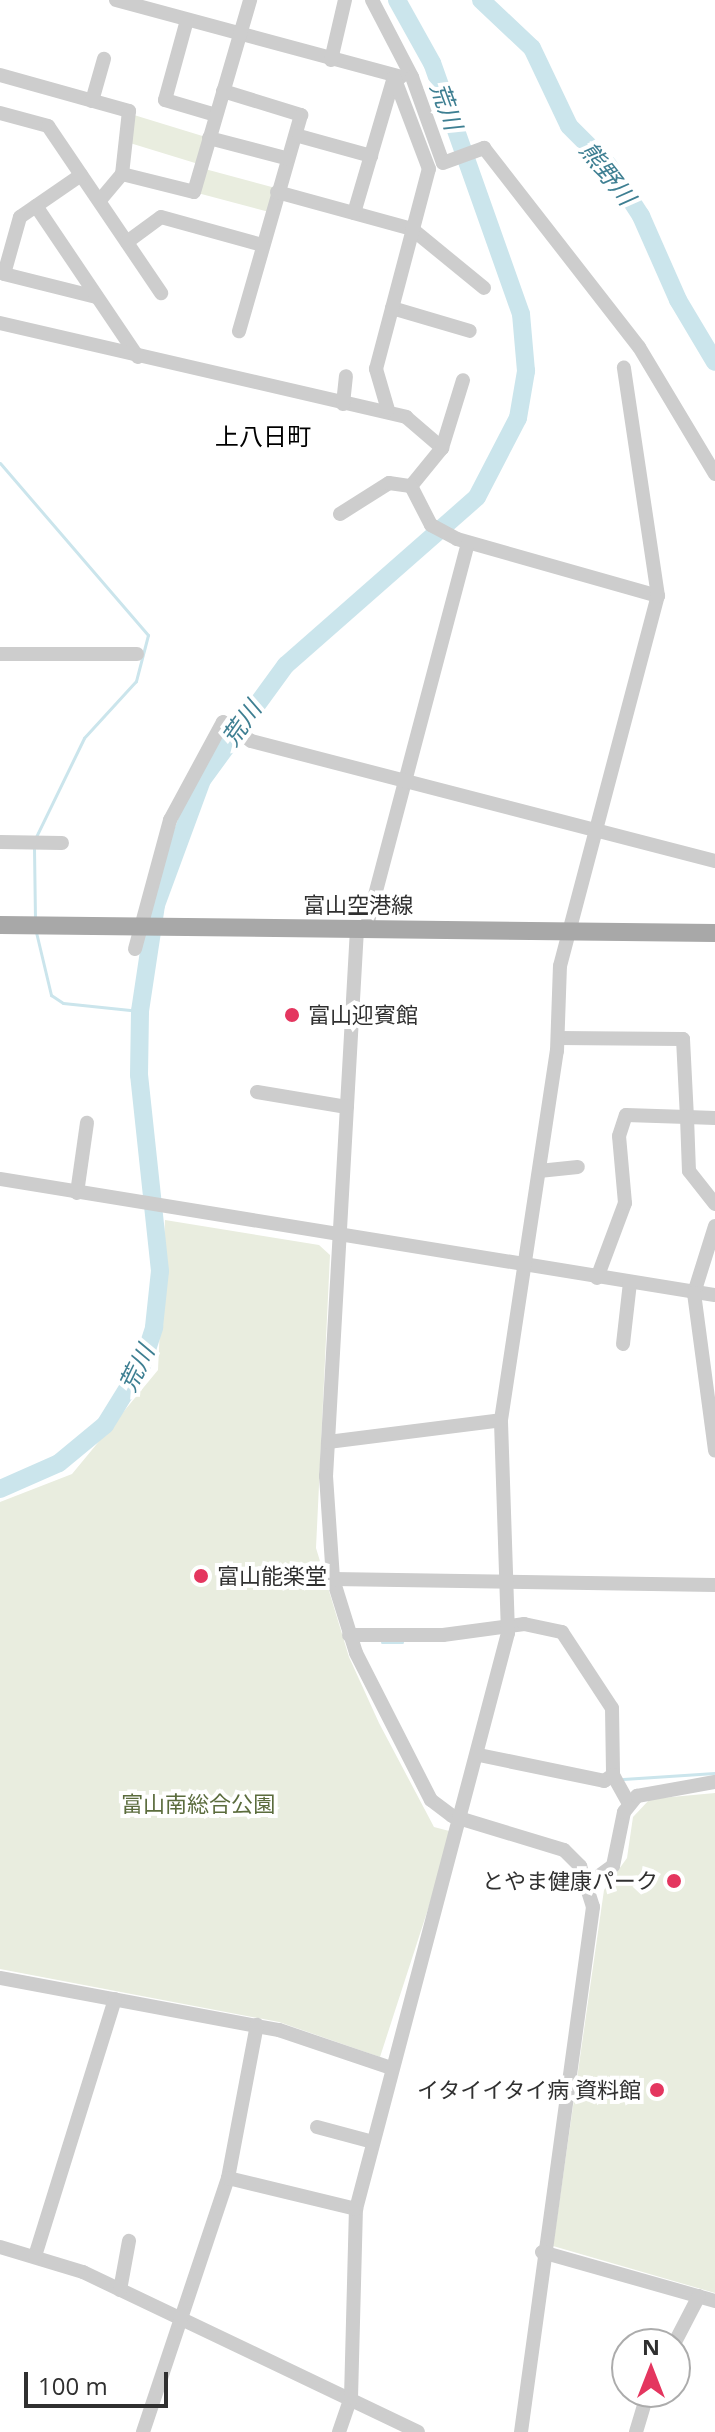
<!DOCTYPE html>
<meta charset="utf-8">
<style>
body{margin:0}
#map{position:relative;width:715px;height:2432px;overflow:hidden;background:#fff;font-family:"Open Sans","Noto Sans JP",sans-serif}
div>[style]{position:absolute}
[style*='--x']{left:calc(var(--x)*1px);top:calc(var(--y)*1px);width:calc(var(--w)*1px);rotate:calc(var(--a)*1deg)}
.green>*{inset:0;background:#e9eddf;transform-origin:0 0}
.stream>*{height:3px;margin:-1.5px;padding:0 1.5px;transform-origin:1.5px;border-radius:1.5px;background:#cbe5ec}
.river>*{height:18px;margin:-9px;padding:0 9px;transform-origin:9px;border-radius:9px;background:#cbe5ec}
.minor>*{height:14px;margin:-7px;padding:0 7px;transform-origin:7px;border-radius:7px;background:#cdcdcd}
.major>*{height:18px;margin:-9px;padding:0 9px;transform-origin:9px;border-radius:9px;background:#a8a8a8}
.dots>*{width:22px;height:22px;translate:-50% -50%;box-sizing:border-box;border:4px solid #fff;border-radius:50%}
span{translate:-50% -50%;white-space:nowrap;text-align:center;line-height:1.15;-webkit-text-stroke:8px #fff;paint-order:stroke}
.street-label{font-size:22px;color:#303030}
.poi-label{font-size:22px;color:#303030}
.left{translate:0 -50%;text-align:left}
.right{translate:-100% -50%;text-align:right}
.park-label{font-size:22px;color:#5b6c3d}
.water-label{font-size:24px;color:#3e7f92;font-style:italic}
.neighbourhood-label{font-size:24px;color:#000}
.north{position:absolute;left:611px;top:2328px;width:80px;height:80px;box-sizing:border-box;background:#fff;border:2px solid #acacac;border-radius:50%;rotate:0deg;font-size:22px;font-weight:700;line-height:32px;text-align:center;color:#303030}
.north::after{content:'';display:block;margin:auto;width:28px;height:36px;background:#e4365f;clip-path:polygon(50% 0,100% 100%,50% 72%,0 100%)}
.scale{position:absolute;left:24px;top:2372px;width:144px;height:36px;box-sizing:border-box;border:4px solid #303030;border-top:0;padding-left:10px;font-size:24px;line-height:28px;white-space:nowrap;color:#303030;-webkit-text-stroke:6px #fff;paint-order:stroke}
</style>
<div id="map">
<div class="green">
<div style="left:134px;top:115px;width:75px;height:28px;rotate:17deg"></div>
<div style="left:205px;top:169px;width:73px;height:25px;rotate:15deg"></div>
<div style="clip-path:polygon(165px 1220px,319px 1245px,330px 1255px,316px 1548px,349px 1657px,379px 1723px,434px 1827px,453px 1832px,380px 2057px,279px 2022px,0 1969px,0 1502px,72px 1474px,158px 1370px)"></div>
<div style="clip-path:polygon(715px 1793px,715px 2293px,553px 2246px,604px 1890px,627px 1858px,633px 1817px,650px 1799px)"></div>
</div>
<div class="stream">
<div style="--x:0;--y:463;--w:227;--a:49.3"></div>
<div style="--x:148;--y:635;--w:48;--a:104.6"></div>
<div style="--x:136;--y:681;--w:77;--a:132.4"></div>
<div style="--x:84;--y:738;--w:110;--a:115.9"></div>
<div style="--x:34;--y:848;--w:72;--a:89.2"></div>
<div style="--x:36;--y:932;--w:65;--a:76.6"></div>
<div style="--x:51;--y:995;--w:14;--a:34"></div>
<div style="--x:63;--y:1003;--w:77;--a:5.9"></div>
<div style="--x:382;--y:1642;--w:20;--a:0"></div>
<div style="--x:623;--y:1779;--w:92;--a:-3.7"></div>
</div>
<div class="river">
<div style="--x:481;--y:0;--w:70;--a:43.3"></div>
<div style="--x:532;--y:48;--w:86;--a:64.6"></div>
<div style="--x:569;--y:126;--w:55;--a:45"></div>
<div style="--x:608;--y:165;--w:61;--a:57.1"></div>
<div style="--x:641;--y:216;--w:92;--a:66.2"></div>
<div style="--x:678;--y:300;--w:72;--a:59.2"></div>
<div style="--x:0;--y:1489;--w:64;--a:-23.8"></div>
<div style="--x:59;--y:1463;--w:60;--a:-39.6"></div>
<div style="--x:105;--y:1425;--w:70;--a:-58.3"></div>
<div style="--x:142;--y:1365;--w:40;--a:-72"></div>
<div style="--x:154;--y:1327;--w:56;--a:-83.9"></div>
<div style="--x:160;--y:1271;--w:197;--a:-96.1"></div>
<div style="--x:139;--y:1075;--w:64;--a:-89.1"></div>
<div style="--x:140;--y:1011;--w:107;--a:-81.4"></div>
<div style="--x:156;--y:905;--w:133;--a:-69.8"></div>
<div style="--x:202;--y:780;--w:142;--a:-53.9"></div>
<div style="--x:286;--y:665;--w:254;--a:-41.3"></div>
<div style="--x:477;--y:497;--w:89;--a:-62.6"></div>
<div style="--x:518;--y:418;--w:48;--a:-80.3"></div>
<div style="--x:526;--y:371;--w:57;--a:-95"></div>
<div style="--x:521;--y:314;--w:266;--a:-109.5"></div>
<div style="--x:432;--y:63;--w:72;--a:-119.1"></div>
</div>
<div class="minor">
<div style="--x:116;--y:0;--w:295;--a:15.1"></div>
<div style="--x:372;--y:0;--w:87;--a:62.5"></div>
<div style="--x:412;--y:77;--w:91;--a:70.2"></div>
<div style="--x:443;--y:163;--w:44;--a:-20.1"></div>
<div style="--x:484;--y:148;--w:252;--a:52.1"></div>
<div style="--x:639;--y:347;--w:148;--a:59.1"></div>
<div style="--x:187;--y:20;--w:83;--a:105.4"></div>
<div style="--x:165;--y:100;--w:53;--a:16.4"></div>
<div style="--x:331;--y:60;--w:62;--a:-76.9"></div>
<div style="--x:0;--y:75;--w:134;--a:15.6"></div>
<div style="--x:129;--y:111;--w:63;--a:96.3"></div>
<div style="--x:122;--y:174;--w:35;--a:130"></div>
<div style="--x:223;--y:91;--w:82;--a:17.1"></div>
<div style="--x:301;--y:115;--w:225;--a:106"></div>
<div style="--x:92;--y:101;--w:44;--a:-74.1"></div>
<div style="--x:0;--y:113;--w:50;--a:15.2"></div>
<div style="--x:48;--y:126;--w:202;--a:55.9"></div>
<div style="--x:299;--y:136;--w:75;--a:15.5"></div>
<div style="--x:209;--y:138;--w:80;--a:14.6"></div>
<div style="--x:122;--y:174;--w:74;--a:14"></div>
<div style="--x:194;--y:192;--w:200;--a:-73.7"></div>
<div style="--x:81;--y:175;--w:74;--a:145.5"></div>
<div style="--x:20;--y:217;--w:59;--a:105.7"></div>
<div style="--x:4;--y:274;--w:95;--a:14"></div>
<div style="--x:277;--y:192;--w:140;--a:15.3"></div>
<div style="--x:412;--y:229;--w:93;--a:39.3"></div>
<div style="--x:36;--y:206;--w:182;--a:56"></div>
<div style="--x:354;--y:213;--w:142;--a:-73.6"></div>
<div style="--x:127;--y:242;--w:42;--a:-36.3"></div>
<div style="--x:161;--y:217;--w:105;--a:15.5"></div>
<div style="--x:392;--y:308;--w:81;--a:16.4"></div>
<div style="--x:0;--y:323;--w:417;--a:13"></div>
<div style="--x:406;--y:417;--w:48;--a:40.7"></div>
<div style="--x:442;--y:448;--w:49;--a:129.2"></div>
<div style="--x:343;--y:404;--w:28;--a:-84"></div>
<div style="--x:388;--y:410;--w:43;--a:-106.3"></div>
<div style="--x:376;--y:369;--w:207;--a:-75.2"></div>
<div style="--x:429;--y:169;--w:98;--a:-110.8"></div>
<div style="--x:442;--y:448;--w:71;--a:-72.8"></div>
<div style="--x:411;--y:486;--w:44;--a:62.9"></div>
<div style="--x:431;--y:525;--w:30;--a:28"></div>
<div style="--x:457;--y:539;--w:209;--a:15.8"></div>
<div style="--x:340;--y:514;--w:58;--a:-32.3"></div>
<div style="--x:389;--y:483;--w:22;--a:8"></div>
<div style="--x:0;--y:654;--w:137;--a:0"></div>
<div style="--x:0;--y:842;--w:62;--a:0.9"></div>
<div style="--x:357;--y:929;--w:548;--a:93.24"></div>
<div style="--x:326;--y:1476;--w:103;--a:86.1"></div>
<div style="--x:333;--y:1579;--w:77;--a:72.7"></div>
<div style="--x:356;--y:1653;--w:165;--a:63"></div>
<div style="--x:431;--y:1800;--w:26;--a:37"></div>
<div style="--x:452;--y:1816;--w:117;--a:16.9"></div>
<div style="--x:564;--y:1850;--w:23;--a:45"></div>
<div style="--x:580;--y:1866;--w:43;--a:72.4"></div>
<div style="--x:593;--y:1907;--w:530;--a:97.81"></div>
<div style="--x:366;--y:929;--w:399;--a:-75.2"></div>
<div style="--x:135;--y:949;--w:134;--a:-74.8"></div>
<div style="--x:170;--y:820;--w:111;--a:-61.6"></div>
<div style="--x:223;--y:722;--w:34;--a:34"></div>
<div style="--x:251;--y:741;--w:479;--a:14.5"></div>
<div style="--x:558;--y:1038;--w:125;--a:0.5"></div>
<div style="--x:683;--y:1039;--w:78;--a:87.1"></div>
<div style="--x:687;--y:1117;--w:28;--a:2"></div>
<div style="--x:257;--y:1092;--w:91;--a:9.5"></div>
<div style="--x:539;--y:1171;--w:39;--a:-6"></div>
<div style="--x:0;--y:1179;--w:724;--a:9.22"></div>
<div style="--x:77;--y:1193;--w:71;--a:-81.9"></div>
<div style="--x:715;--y:1226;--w:70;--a:107.4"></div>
<div style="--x:694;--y:1293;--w:159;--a:82.4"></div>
<div style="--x:597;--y:1278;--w:80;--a:-69.5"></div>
<div style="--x:625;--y:1203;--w:67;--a:-95.1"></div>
<div style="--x:619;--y:1136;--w:22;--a:-72"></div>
<div style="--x:626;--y:1115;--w:61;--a:1.9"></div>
<div style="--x:687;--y:1117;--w:54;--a:87.9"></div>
<div style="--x:689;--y:1171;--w:42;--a:51.8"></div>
<div style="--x:623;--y:1344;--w:61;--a:-83.5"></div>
<div style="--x:328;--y:1442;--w:174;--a:-7.2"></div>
<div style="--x:333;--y:1579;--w:382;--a:0.9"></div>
<div style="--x:349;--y:1635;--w:94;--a:0"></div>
<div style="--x:443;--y:1635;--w:82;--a:-7.7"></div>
<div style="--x:524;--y:1624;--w:39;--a:12"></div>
<div style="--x:562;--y:1632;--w:91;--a:56.7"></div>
<div style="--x:612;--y:1708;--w:67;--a:89.1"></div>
<div style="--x:479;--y:1755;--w:128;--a:11.7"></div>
<div style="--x:604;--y:1781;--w:11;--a:-34"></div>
<div style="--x:613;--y:1775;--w:33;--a:61"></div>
<div style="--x:588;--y:1884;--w:31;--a:-36"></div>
<div style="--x:613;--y:1866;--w:55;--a:-78.5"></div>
<div style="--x:624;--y:1812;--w:21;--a:-51"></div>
<div style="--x:637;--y:1796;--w:79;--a:-10.2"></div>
<div style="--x:0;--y:1978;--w:284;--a:10.6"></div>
<div style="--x:279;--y:2030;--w:118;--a:18.7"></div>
<div style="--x:317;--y:2127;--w:58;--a:15"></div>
<div style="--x:228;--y:2178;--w:156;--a:-79.3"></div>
<div style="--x:0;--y:2247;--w:87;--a:16.8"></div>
<div style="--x:83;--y:2272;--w:371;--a:25.5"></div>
<div style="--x:542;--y:2252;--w:180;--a:15.8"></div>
<div style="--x:35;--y:2256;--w:269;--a:-72.7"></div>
<div style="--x:120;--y:2290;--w:50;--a:-79.6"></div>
<div style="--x:674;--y:2344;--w:54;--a:-62.5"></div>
<div style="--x:143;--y:2432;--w:268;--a:-71.5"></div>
<div style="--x:228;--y:2178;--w:132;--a:13.6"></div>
<div style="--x:339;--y:2432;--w:36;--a:-71"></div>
<div style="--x:351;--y:2398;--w:189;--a:-88.5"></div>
<div style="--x:356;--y:2209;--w:596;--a:-75.22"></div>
<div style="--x:508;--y:1633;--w:213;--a:-91.9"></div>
<div style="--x:501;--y:1420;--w:373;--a:-81.4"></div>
<div style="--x:557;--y:1051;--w:85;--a:-88"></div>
<div style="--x:560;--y:966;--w:383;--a:-75.2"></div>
<div style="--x:658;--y:596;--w:231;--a:-98.5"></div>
<div style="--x:636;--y:2432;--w:42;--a:-73.3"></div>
</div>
<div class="major">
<div style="--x:0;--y:925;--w:715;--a:0.64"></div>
</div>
<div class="dots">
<div style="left:292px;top:1015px;background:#e4365f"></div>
<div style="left:201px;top:1576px;background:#e4365f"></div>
<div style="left:674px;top:1881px;background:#e4365f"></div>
<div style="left:657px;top:2090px;background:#e4365f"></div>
</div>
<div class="street-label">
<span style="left:358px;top:905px">富山空港線</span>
</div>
<div class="poi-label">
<span class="left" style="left:308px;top:1015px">富山迎賓館</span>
<span class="left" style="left:217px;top:1576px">富山能楽堂</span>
<span class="right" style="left:658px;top:1881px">とやま健康パーク</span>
<span class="right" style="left:641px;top:2090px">イタイイタイ病 資料館</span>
</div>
<div class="park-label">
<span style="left:198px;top:1804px">富山南総合公園</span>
</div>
<div class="water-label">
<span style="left:447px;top:106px;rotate:70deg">荒川</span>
<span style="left:608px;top:173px;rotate:52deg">熊野川</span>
<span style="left:241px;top:723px;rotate:-55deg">荒川</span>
<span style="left:136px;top:1368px;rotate:-64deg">荒川</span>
</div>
<div class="neighbourhood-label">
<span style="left:263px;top:436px">上八日町</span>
</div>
<div class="north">N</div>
<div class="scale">100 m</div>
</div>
